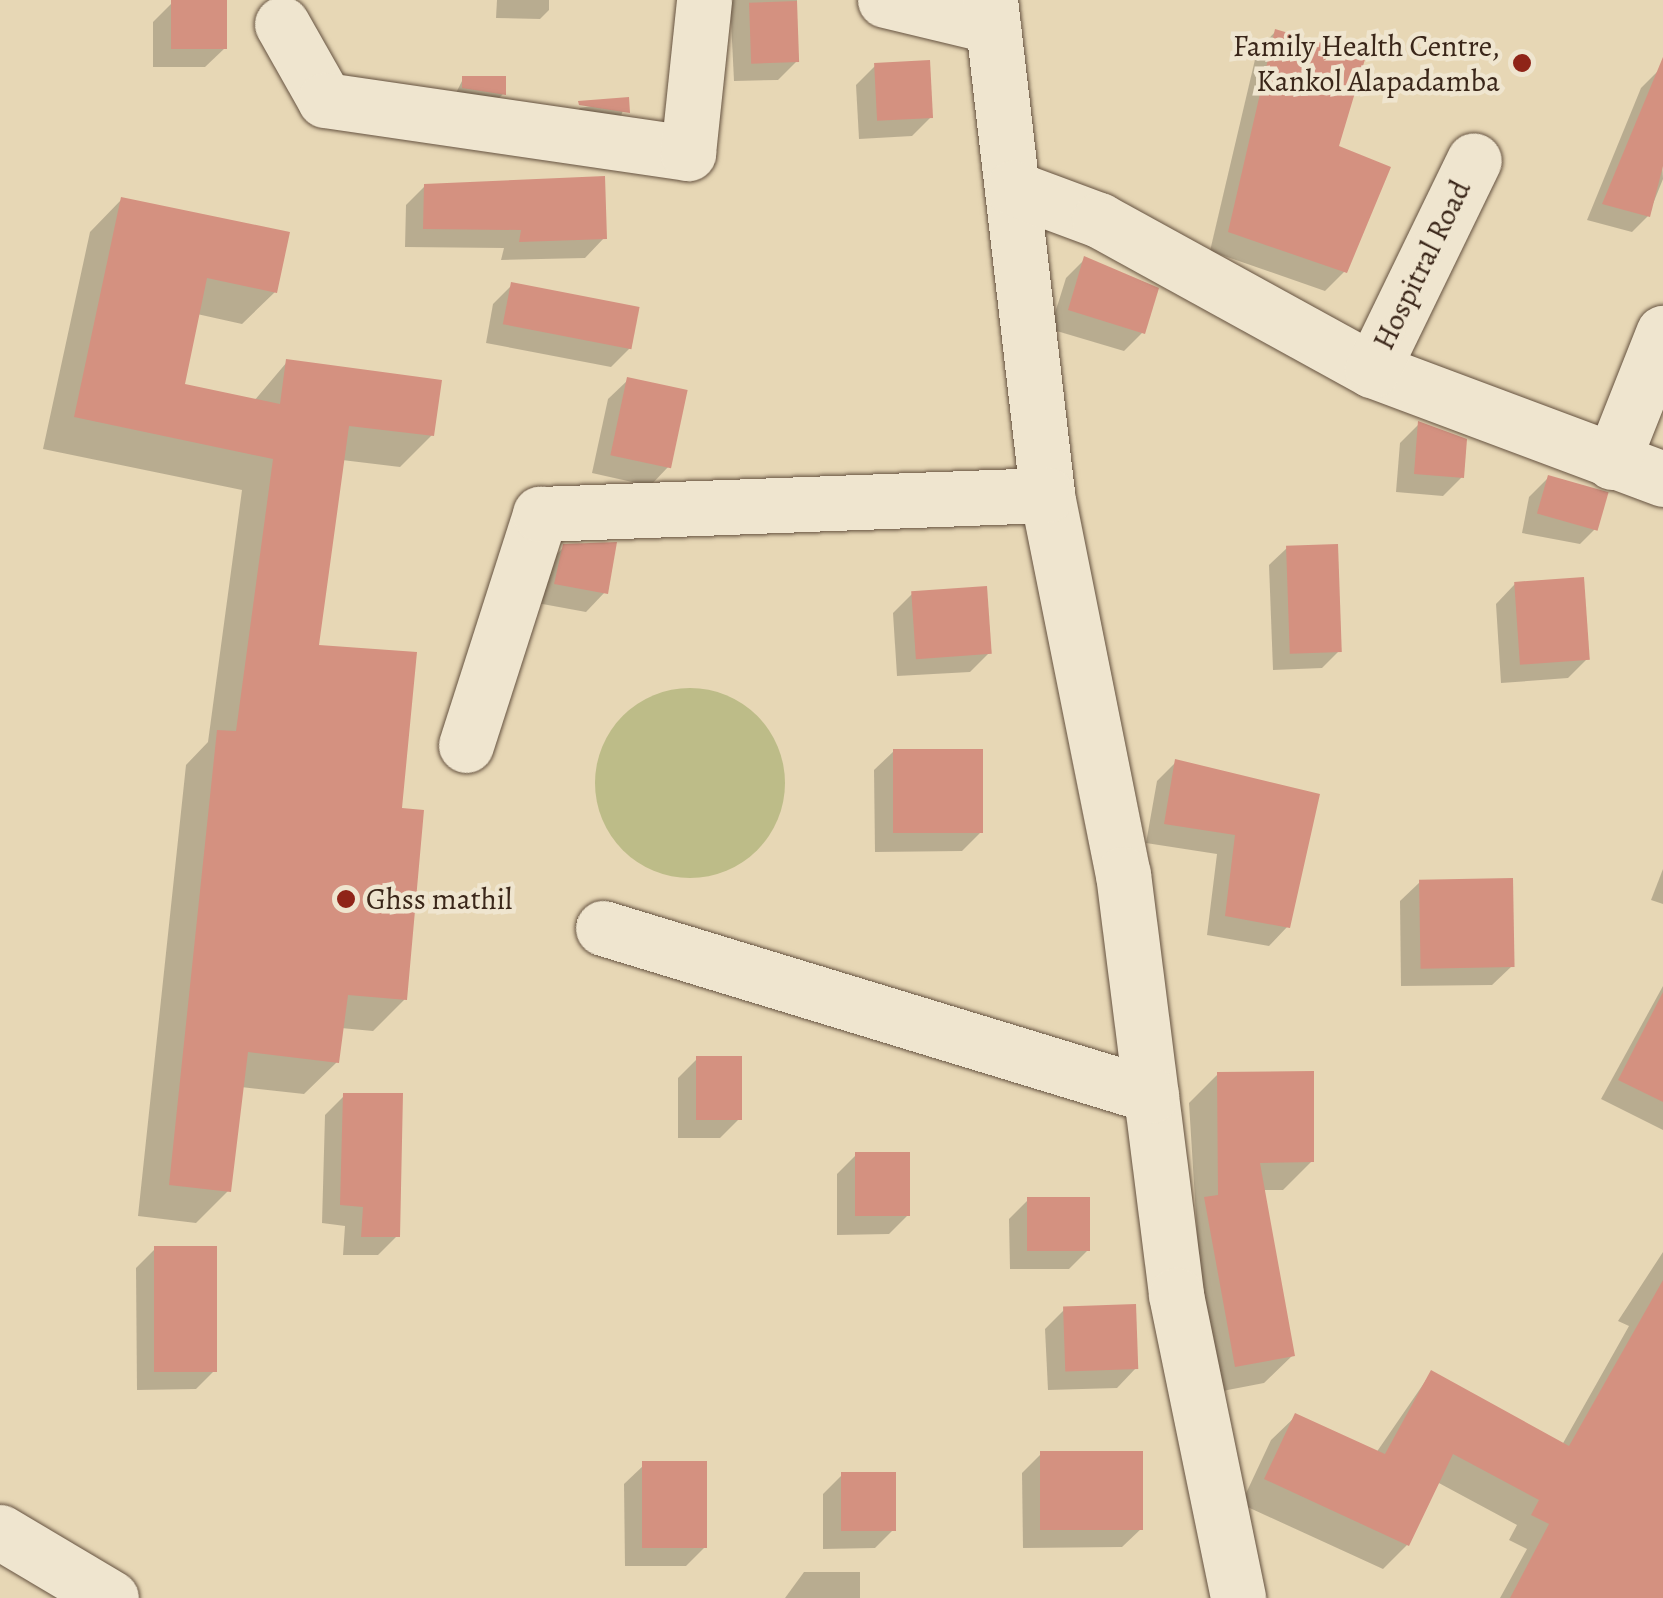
<!DOCTYPE html>
<style>
body{margin:0}
#map{position:relative;width:1663px;height:1598px;overflow:hidden;background:#e7d7b5;font-family:Alegreya,serif}
div>[style]{position:absolute}
[style*='--x']{left:calc(var(--x)*1px);top:calc(var(--y)*1px);width:calc(var(--w)*1px);rotate:calc(var(--a)*1deg)}
.green>*{inset:0;background:#bdbc88}
.round{border-radius:50%}
.shadow>*{inset:0;background:#0003}
.building>*{inset:0;background:#d49180;transform-origin:0 0}
.roads{filter:drop-shadow(0 0 2px #655240) drop-shadow(0 0 2px #655240)}
.minor>*{height:55px;margin:-27.5px;padding:0 27.5px;transform-origin:27.5px;border-radius:27.5px;background:#efe5cf}
.dots>*{width:28px;height:28px;translate:-50% -50%;box-sizing:border-box;border:5px solid #efe5cf;border-radius:50%}
span{translate:-50% -50%;white-space:nowrap;text-align:center;line-height:1.15;-webkit-text-stroke:9px #efe5cf;paint-order:stroke}
.poi-label{font-size:30px;color:#3a2619}
.right{translate:-100% -50%;text-align:right}
.left{translate:0 -50%;text-align:left}
.street-label{font-size:30px;color:#3a2619}
</style>
<div id="map">
<div class="green">
<div class="round" style="left:595px;top:688px;width:190px;height:190px"></div>
</div>
<div class="shadow">
<div style="clip-path:polygon(225px 0,225px 48px,205px 67px,153px 67px,153px 22px,172px 3px)"></div>
<div style="clip-path:polygon(497px 0,549px 0,549px 10px,540px 19px,496px 18px)"></div>
<div style="clip-path:polygon(730px 0,797px 0,797px 61px,778px 80px,734px 81px)"></div>
<div style="clip-path:polygon(1276px 31px,1336px 148px,1344px 272px,1325px 291px,1210px 251px,1257px 51px)"></div>
<div style="clip-path:polygon(875px 66px,931px 117px,912px 136px,859px 139px,856px 85px)"></div>
<div style="clip-path:polygon(1657px 72px,1663px 179px,1648px 216px,1632px 232px,1587px 220px,1641px 88px)"></div>
<div style="clip-path:polygon(463px 79px,503px 94px,494px 103px,454px 97px)"></div>
<div style="clip-path:polygon(627px 100px,619px 121px,574px 114px,580px 108px)"></div>
<div style="clip-path:polygon(425px 186px,604px 238px,585px 258px,501px 260px,504px 248px,405px 247px,406px 205px)"></div>
<div style="clip-path:polygon(122px 199px,275px 292px,242px 324px,197px 314px,182px 386px,254px 401px,287px 362px,432px 435px,400px 467px,342px 460px,316px 647px,399px 810px,405px 999px,373px 1031px,341px 1028px,337px 1062px,304px 1094px,241px 1087px,228px 1191px,196px 1223px,138px 1216px,186px 765px,208px 742px,242px 490px,43px 449px,90px 232px)"></div>
<div style="clip-path:polygon(1085px 259px,1143px 332px,1124px 351px,1050px 329px,1066px 278px)"></div>
<div style="clip-path:polygon(512px 285px,630px 348px,611px 367px,486px 343px,493px 304px)"></div>
<div style="clip-path:polygon(628px 380px,669px 466px,650px 486px,592px 473px,608px 399px)"></div>
<div style="clip-path:polygon(1419px 424px,1462px 477px,1443px 496px,1396px 492px,1400px 443px)"></div>
<div style="clip-path:polygon(1548px 478px,1599px 525px,1580px 544px,1522px 533px,1529px 497px)"></div>
<div style="clip-path:polygon(564px 547px,605px 592px,586px 612px,537px 603px,545px 566px)"></div>
<div style="clip-path:polygon(1287px 548px,1339px 651px,1322px 668px,1273px 670px,1269px 565px)"></div>
<div style="clip-path:polygon(1515px 584px,1587px 659px,1568px 678px,1501px 683px,1496px 604px)"></div>
<div style="clip-path:polygon(912px 594px,989px 653px,970px 672px,897px 676px,893px 613px)"></div>
<div style="clip-path:polygon(894px 751px,981px 832px,962px 851px,875px 852px,874px 770px)"></div>
<div style="clip-path:polygon(1176px 762px,1317px 795px,1288px 926px,1269px 946px,1207px 935px,1217px 854px,1146px 843px,1157px 781px)"></div>
<div style="clip-path:polygon(1663px 869px,1663px 904px,1651px 900px)"></div>
<div style="clip-path:polygon(1420px 882px,1512px 966px,1492px 985px,1401px 986px,1400px 901px)"></div>
<div style="clip-path:polygon(1663px 986px,1663px 1130px,1601px 1099px)"></div>
<div style="clip-path:polygon(697px 1059px,739px 1119px,720px 1138px,678px 1138px,678px 1078px)"></div>
<div style="clip-path:polygon(1218px 1074px,1312px 1161px,1283px 1190px,1263px 1190px,1293px 1355px,1264px 1383px,1207px 1394px,1189px 1103px)"></div>
<div style="clip-path:polygon(344px 1096px,397px 1236px,378px 1255px,343px 1255px,345px 1226px,322px 1223px,325px 1115px)"></div>
<div style="clip-path:polygon(856px 1155px,908px 1215px,889px 1234px,837px 1235px,837px 1174px)"></div>
<div style="clip-path:polygon(1028px 1200px,1088px 1250px,1069px 1269px,1010px 1269px,1009px 1219px)"></div>
<div style="clip-path:polygon(155px 1249px,215px 1370px,196px 1389px,137px 1390px,136px 1268px)"></div>
<div style="clip-path:polygon(1663px 1252px,1663px 1598px,1500px 1598px,1527px 1549px,1509px 1540px,1517px 1525px,1437px 1482px,1407px 1545px,1383px 1569px,1241px 1504px,1271px 1440px,1296px 1416px,1376px 1453px,1431px 1373px,1562px 1445px,1629px 1326px,1618px 1321px)"></div>
<div style="clip-path:polygon(1064px 1310px,1136px 1368px,1117px 1388px,1048px 1390px,1045px 1329px)"></div>
<div style="clip-path:polygon(1041px 1454px,1142px 1528px,1122px 1547px,1023px 1548px,1022px 1473px)"></div>
<div style="clip-path:polygon(644px 1465px,705px 1547px,686px 1566px,625px 1566px,624px 1484px)"></div>
<div style="clip-path:polygon(842px 1475px,894px 1529px,875px 1548px,823px 1549px,823px 1494px)"></div>
<div style="clip-path:polygon(804px 1572px,860px 1572px,860px 1598px,785px 1598px)"></div>
</div>
<div class="building">
<div style="left:171px;top:0;width:56px;height:49px"></div>
<div style="left:797px;top:1px;width:61px;height:48px;rotate:88deg"></div>
<div style="clip-path:polygon(1275px 29px,1366px 56px,1339px 146px,1391px 167px,1347px 273px,1228px 232px)"></div>
<div style="clip-path:polygon(1663px 57px,1663px 166px,1650px 217px,1602px 204px)"></div>
<div style="left:930px;top:60px;width:58px;height:56px;rotate:87deg"></div>
<div style="clip-path:polygon(462px 76px,506px 76px,506px 95px,462px 88px)"></div>
<div style="clip-path:polygon(629px 97px,630px 113px,579px 105px,578px 101px)"></div>
<div style="clip-path:polygon(605px 176px,607px 239px,519px 242px,521px 230px,423px 229px,424px 184px)"></div>
<div style="clip-path:polygon(121px 197px,290px 232px,277px 293px,207px 278px,185px 384px,280px 404px,286px 359px,442px 380px,434px 436px,349px 426px,319px 645px,417px 652px,402px 808px,424px 810px,407px 1000px,348px 995px,339px 1063px,248px 1052px,231px 1192px,169px 1185px,217px 730px,236px 731px,273px 459px,74px 417px)"></div>
<div style="clip-path:polygon(1084px 256px,1159px 288px,1145px 334px,1068px 310px)"></div>
<div style="left:511px;top:282px;width:131px;height:43px;rotate:11deg"></div>
<div style="left:627px;top:377px;width:62px;height:80px;rotate:12deg"></div>
<div style="clip-path:polygon(1418px 421px,1467px 439px,1464px 478px,1414px 474px)"></div>
<div style="left:1548px;top:475px;width:63px;height:40px;rotate:16deg"></div>
<div style="clip-path:polygon(617px 542px,608px 594px,554px 584px,563px 544px)"></div>
<div style="left:1338px;top:544px;width:108px;height:52px;rotate:88deg"></div>
<div style="left:1584px;top:577px;width:83px;height:70px;rotate:86deg"></div>
<div style="left:987px;top:586px;width:68px;height:76px;rotate:86deg"></div>
<div style="left:893px;top:749px;width:90px;height:84px"></div>
<div style="clip-path:polygon(1175px 759px,1320px 794px,1290px 928px,1225px 916px,1235px 835px,1164px 824px)"></div>
<div style="left:1513px;top:878px;width:89px;height:94px;rotate:89deg"></div>
<div style="clip-path:polygon(1663px 992px,1663px 1102px,1618px 1080px)"></div>
<div style="left:696px;top:1056px;width:46px;height:64px"></div>
<div style="clip-path:polygon(1314px 1071px,1314px 1162px,1260px 1163px,1295px 1356px,1235px 1367px,1204px 1197px,1218px 1195px,1217px 1072px)"></div>
<div style="clip-path:polygon(343px 1093px,403px 1093px,400px 1237px,361px 1237px,363px 1207px,340px 1205px)"></div>
<div style="left:910px;top:1152px;width:64px;height:55px;rotate:90deg"></div>
<div style="left:1027px;top:1197px;width:63px;height:54px"></div>
<div style="left:154px;top:1246px;width:63px;height:126px"></div>
<div style="clip-path:polygon(1663px 1280px,1663px 1598px,1510px 1598px,1549px 1524px,1531px 1515px,1539px 1500px,1453px 1454px,1409px 1546px,1264px 1479px,1295px 1413px,1385px 1454px,1431px 1370px,1569px 1446px)"></div>
<div style="left:1136px;top:1304px;width:65px;height:73px;rotate:88deg"></div>
<div style="left:1040px;top:1451px;width:103px;height:79px"></div>
<div style="left:707px;top:1461px;width:87px;height:65px;rotate:90deg"></div>
<div style="left:841px;top:1472px;width:55px;height:59px"></div>
</div>
<div class="roads">
<div class="minor">
<div style="--x:885;--y:0;--w:111;--a:13.5"></div>
<div style="--x:990;--y:0;--w:498;--a:83.4"></div>
<div style="--x:1047;--y:495;--w:387;--a:78.7"></div>
<div style="--x:1123;--y:874;--w:424;--a:82.8"></div>
<div style="--x:1176;--y:1295;--w:309;--a:78.4"></div>
<div style="--x:282;--y:24;--w:87;--a:60.5"></div>
<div style="--x:325;--y:100;--w:367;--a:8.3"></div>
<div style="--x:688;--y:153;--w:154;--a:-84"></div>
<div style="--x:1013;--y:188;--w:92;--a:20.4"></div>
<div style="--x:1099;--y:220;--w:311;--a:28.8"></div>
<div style="--x:1372;--y:370;--w:311;--a:20.5"></div>
<div style="--x:1372;--y:370;--w:233;--a:-64.1"></div>
<div style="--x:1612;--y:462;--w:139;--a:-68.4"></div>
<div style="--x:466;--y:745;--w:243;--a:-72.2"></div>
<div style="--x:540;--y:514;--w:507;--a:-2.15"></div>
<div style="--x:603;--y:928;--w:573;--a:16.95"></div>
<div style="--x:0;--y:1532;--w:129;--a:30.7"></div>
</div>
</div>
<div class="dots">
<div style="left:1522px;top:63px;background:#8f2418"></div>
<div style="left:346px;top:899px;background:#8f2418"></div>
</div>
<div class="poi-label">
<span class="right" style="left:1500px;top:63px">Family Health Centre,<br>Kankol Alapadamba</span>
<span class="left" style="left:366px;top:899px">Ghss mathil</span>
</div>
<div class="street-label">
<span style="left:1422px;top:265px;rotate:-64deg">Hospitral Road</span>
</div>
</div>
